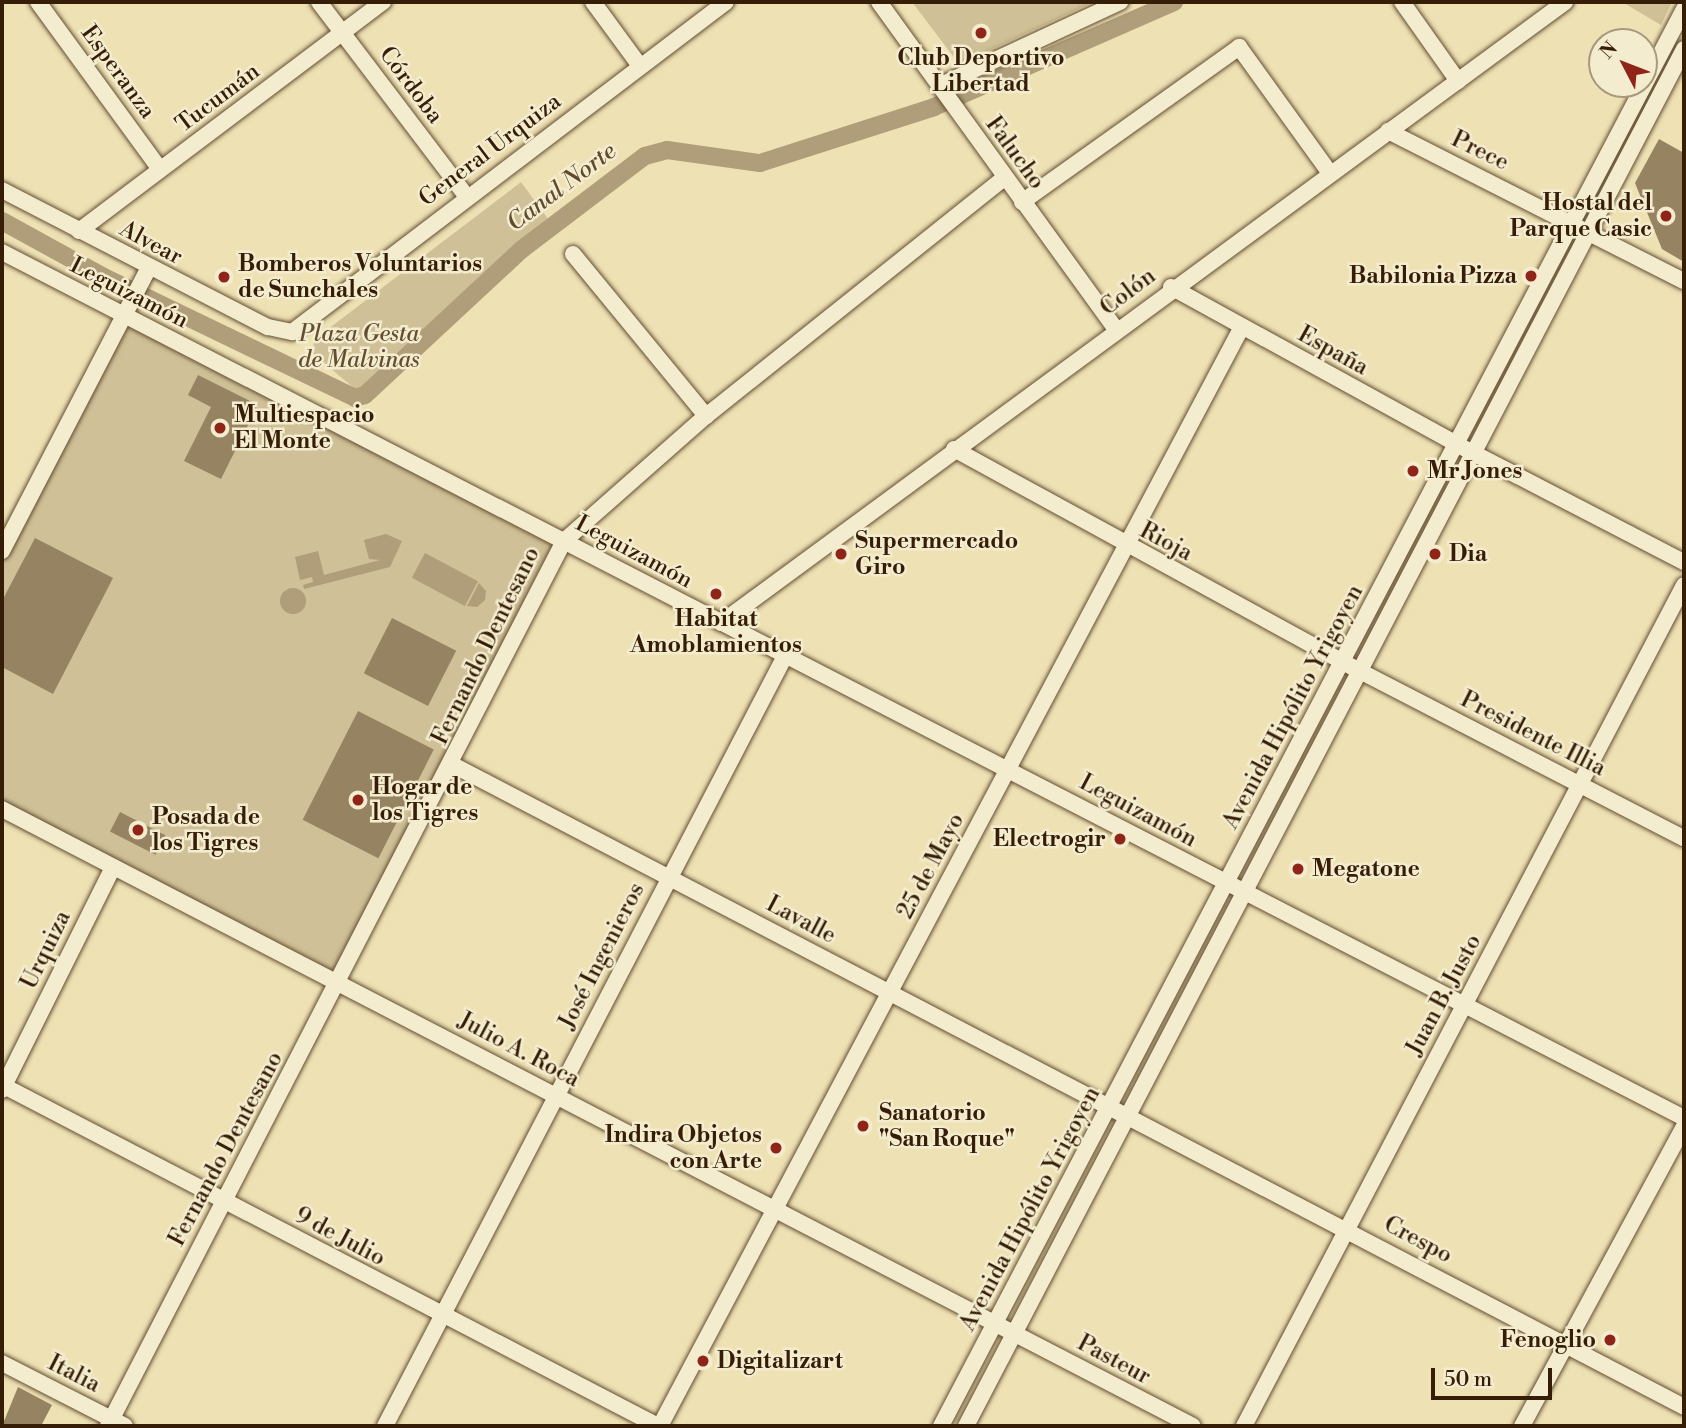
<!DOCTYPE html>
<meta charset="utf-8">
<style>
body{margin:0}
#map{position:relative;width:1686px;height:1428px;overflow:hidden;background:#eee1b4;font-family:"Libre Bodoni",serif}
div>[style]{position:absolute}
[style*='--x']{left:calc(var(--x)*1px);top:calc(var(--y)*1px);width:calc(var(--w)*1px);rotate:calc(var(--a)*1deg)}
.green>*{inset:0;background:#cfc097}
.water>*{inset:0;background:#af9e79;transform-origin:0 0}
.round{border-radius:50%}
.canal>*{height:18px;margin:-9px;padding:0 9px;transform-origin:9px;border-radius:9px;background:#af9e79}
.building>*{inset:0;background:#958361;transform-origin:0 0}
.roads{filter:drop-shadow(0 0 2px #634e32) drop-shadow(0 0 2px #634e32)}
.minor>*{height:16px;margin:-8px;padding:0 8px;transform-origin:8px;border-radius:8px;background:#f4ecce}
.dots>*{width:19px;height:19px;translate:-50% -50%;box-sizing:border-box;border:4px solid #f4ecce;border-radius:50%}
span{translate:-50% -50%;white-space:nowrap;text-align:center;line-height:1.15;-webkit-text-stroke:5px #f4ecce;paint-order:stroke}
.poi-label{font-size:23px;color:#351d07;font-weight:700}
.right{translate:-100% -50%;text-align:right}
.left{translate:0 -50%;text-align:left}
.street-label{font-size:23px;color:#351d07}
.park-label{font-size:23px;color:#634e32;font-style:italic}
.water-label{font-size:24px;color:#604a2f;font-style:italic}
.frame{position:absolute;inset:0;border:4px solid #351d07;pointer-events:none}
.north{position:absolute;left:1588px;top:28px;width:70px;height:70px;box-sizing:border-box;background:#f4ecce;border:2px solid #a8997e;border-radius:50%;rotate:312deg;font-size:19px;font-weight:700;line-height:28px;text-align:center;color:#351d07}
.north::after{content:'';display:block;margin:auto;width:24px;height:32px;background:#8f2418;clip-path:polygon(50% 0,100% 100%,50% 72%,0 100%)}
.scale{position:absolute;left:1431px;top:1368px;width:121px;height:32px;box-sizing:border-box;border:4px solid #351d07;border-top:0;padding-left:9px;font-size:21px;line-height:24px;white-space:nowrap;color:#351d07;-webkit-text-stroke:5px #f4ecce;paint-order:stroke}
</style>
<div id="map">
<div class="green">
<div style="clip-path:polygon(912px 2px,1093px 2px,959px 64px)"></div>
<div style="clip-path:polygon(1622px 2px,1672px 2px,1661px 25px)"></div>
<div style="clip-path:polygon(521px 182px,548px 219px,360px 393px,312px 353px,315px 339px)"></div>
<div style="clip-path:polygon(123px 315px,564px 541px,340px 981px,2px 809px,2px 551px)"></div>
</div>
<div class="water">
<div style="clip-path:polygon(386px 534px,402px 541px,390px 567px,304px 589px,303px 585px,313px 582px,312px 577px,300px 580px,295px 557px,318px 551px,324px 575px,380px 560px,369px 559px,364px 540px)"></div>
<div style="left:425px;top:553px;width:60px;height:28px;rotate:28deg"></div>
<div style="clip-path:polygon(479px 583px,486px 591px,485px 600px,477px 607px,467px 606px)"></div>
<div class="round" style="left:280px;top:588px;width:26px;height:26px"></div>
</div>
<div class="canal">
<div style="--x:2;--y:221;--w:116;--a:28.8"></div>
<div style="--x:104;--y:277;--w:279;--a:25.7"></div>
<div style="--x:355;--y:398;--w:10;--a:-17"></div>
<div style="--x:365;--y:395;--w:213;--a:-42.9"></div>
<div style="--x:521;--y:250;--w:156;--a:-37.2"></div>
<div style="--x:645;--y:156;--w:23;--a:-15"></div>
<div style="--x:667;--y:150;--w:94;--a:8"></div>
<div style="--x:760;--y:163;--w:183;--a:-17.8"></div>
<div style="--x:934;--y:107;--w:262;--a:-23.6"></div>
</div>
<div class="building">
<div style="clip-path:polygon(1659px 139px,1684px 153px,1684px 262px,1662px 249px,1635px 183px)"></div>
<div style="clip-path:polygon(198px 375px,258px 405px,221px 479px,184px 461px,211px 407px,188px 395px)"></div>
<div style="clip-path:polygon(35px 538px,113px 578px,53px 694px,2px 667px,2px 601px)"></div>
<div style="left:392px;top:618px;width:72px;height:62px;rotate:27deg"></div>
<div style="left:358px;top:711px;width:85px;height:122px;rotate:27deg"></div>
<div style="left:120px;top:812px;width:51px;height:22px;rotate:27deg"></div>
<div style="clip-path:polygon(18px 1387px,52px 1405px,41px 1426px,2px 1426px)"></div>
</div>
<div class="roads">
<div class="minor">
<div style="--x:38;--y:2;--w:207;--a:53.9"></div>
<div style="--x:319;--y:2;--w:243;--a:52.8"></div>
<div style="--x:593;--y:2;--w:79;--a:53.7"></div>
<div style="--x:879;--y:2;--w:404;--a:54.1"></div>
<div style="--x:1402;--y:2;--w:97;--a:54.7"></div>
<div style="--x:939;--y:86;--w:200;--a:-24.9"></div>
<div style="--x:1388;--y:131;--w:332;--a:26.9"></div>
<div style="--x:2;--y:190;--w:299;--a:27.3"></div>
<div style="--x:268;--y:327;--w:25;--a:12"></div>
<div style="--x:292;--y:332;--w:545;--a:-37.25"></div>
<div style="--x:1022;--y:202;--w:267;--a:-35.5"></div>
<div style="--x:1239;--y:47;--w:155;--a:54.2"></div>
<div style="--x:79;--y:231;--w:381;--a:-37"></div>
<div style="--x:2;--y:252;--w:1892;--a:27.24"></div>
<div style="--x:573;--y:254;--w:210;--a:50.6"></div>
<div style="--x:1171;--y:287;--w:325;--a:28.8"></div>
<div style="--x:1456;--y:444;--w:257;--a:27.4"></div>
<div style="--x:954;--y:449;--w:454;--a:28.7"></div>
<div style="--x:1352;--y:667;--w:373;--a:27.3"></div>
<div style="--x:2;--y:551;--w:319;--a:-62.6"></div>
<div style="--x:721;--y:623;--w:1048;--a:-36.34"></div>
<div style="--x:453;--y:765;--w:1388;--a:27.54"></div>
<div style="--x:2;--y:809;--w:1341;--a:27.39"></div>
<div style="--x:2;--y:1085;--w:739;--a:27.47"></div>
<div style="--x:2;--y:1090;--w:249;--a:-63.5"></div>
<div style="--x:2;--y:1363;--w:138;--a:27.1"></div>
<div style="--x:108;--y:1426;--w:996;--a:-62.74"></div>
<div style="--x:564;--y:541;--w:189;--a:-41.4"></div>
<div style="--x:706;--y:416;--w:381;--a:-38.6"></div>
<div style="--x:385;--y:1426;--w:868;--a:-62.55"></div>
<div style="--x:660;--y:1426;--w:1244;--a:-62.1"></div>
<div style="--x:941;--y:1426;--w:1600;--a:-62.33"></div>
<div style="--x:966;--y:1426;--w:1553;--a:-62.46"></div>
<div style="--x:1244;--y:1426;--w:949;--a:-62.38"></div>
<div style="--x:1522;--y:1426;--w:341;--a:-61.6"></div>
</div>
</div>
<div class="dots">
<div style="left:981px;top:33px;background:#8f2418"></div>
<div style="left:1666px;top:216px;background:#8f2418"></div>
<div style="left:1531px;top:276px;background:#8f2418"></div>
<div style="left:224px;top:277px;background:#8f2418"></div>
<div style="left:220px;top:428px;background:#8f2418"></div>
<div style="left:1413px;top:471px;background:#8f2418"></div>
<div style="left:841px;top:554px;background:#8f2418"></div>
<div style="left:1435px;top:554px;background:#8f2418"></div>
<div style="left:716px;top:594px;background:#8f2418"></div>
<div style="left:358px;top:800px;background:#8f2418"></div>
<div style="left:138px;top:830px;background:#8f2418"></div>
<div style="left:1120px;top:839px;background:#8f2418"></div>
<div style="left:1298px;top:869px;background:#8f2418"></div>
<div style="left:863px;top:1126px;background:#8f2418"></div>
<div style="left:776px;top:1148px;background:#8f2418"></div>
<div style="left:1610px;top:1340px;background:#8f2418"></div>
<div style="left:703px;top:1361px;background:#8f2418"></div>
</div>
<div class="poi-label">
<span style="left:981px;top:71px">Club Deportivo<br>Libertad</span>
<span class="right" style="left:1652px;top:216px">Hostal del<br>Parque Casic</span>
<span class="left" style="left:238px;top:277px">Bomberos Voluntarios<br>de Sunchales</span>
<span class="right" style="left:1517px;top:276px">Babilonia Pizza</span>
<span class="left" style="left:234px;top:428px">Multiespacio<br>El Monte</span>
<span class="left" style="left:1427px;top:471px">Mr Jones</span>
<span class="left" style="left:855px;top:554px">Supermercado<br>Giro</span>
<span class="left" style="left:1449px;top:554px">Dia</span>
<span style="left:716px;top:632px">Habitat<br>Amoblamientos</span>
<span class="left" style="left:372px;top:800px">Hogar de<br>los Tigres</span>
<span class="left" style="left:152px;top:830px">Posada de<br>los Tigres</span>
<span class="right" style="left:1106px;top:839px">Electrogir</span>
<span class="left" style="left:1312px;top:869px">Megatone</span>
<span class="left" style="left:879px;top:1126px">Sanatorio<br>"San Roque"</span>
<span class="right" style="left:762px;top:1148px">Indira Objetos<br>con Arte</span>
<span class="right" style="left:1596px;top:1340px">Fenoglio</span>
<span class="left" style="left:717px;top:1361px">Digitalizart</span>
</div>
<div class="street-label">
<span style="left:118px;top:72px;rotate:54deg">Esperanza</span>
<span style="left:411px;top:85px;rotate:53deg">Córdoba</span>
<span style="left:218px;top:98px;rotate:-37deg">Tucumán</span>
<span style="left:490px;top:150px;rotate:-37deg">General Urquiza</span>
<span style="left:1480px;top:151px;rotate:26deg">Prece</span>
<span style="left:1015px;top:153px;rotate:54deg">Falucho</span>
<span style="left:151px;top:243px;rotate:28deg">Alvear</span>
<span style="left:1128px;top:292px;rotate:-37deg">Colón</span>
<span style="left:129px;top:293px;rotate:27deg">Leguizamón</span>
<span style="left:1333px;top:351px;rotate:29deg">España</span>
<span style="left:1166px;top:542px;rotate:28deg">Rioja</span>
<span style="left:634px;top:552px;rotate:28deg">Leguizamón</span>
<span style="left:486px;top:646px;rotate:-64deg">Fernando Dentesano</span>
<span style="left:1293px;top:707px;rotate:-62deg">Avenida Hipólito Yrigoyen</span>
<span style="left:1533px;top:734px;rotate:27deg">Presidente Illia</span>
<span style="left:1138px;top:811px;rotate:28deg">Leguizamón</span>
<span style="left:931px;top:866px;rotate:-62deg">25 de Mayo</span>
<span style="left:801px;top:920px;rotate:28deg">Lavalle</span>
<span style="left:46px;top:950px;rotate:-64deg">Urquiza</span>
<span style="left:602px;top:956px;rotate:-63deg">José Ingenieros</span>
<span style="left:1444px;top:995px;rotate:-62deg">Juan B. Justo</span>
<span style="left:519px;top:1050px;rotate:28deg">Julio A. Roca</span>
<span style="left:226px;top:1149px;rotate:-62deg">Fernando Dentesano</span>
<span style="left:1030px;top:1209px;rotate:-62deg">Avenida Hipólito Yrigoyen</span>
<span style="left:340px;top:1237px;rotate:28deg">9 de Julio</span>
<span style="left:1418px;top:1240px;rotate:28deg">Crespo</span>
<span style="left:1114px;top:1360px;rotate:28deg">Pasteur</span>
<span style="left:74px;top:1374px;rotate:27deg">Italia</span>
</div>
<div class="park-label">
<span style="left:359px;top:347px">Plaza Gesta<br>de Malvinas</span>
</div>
<div class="water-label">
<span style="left:562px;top:188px;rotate:-37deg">Canal Norte</span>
</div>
<div class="frame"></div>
<div class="north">N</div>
<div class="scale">50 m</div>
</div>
